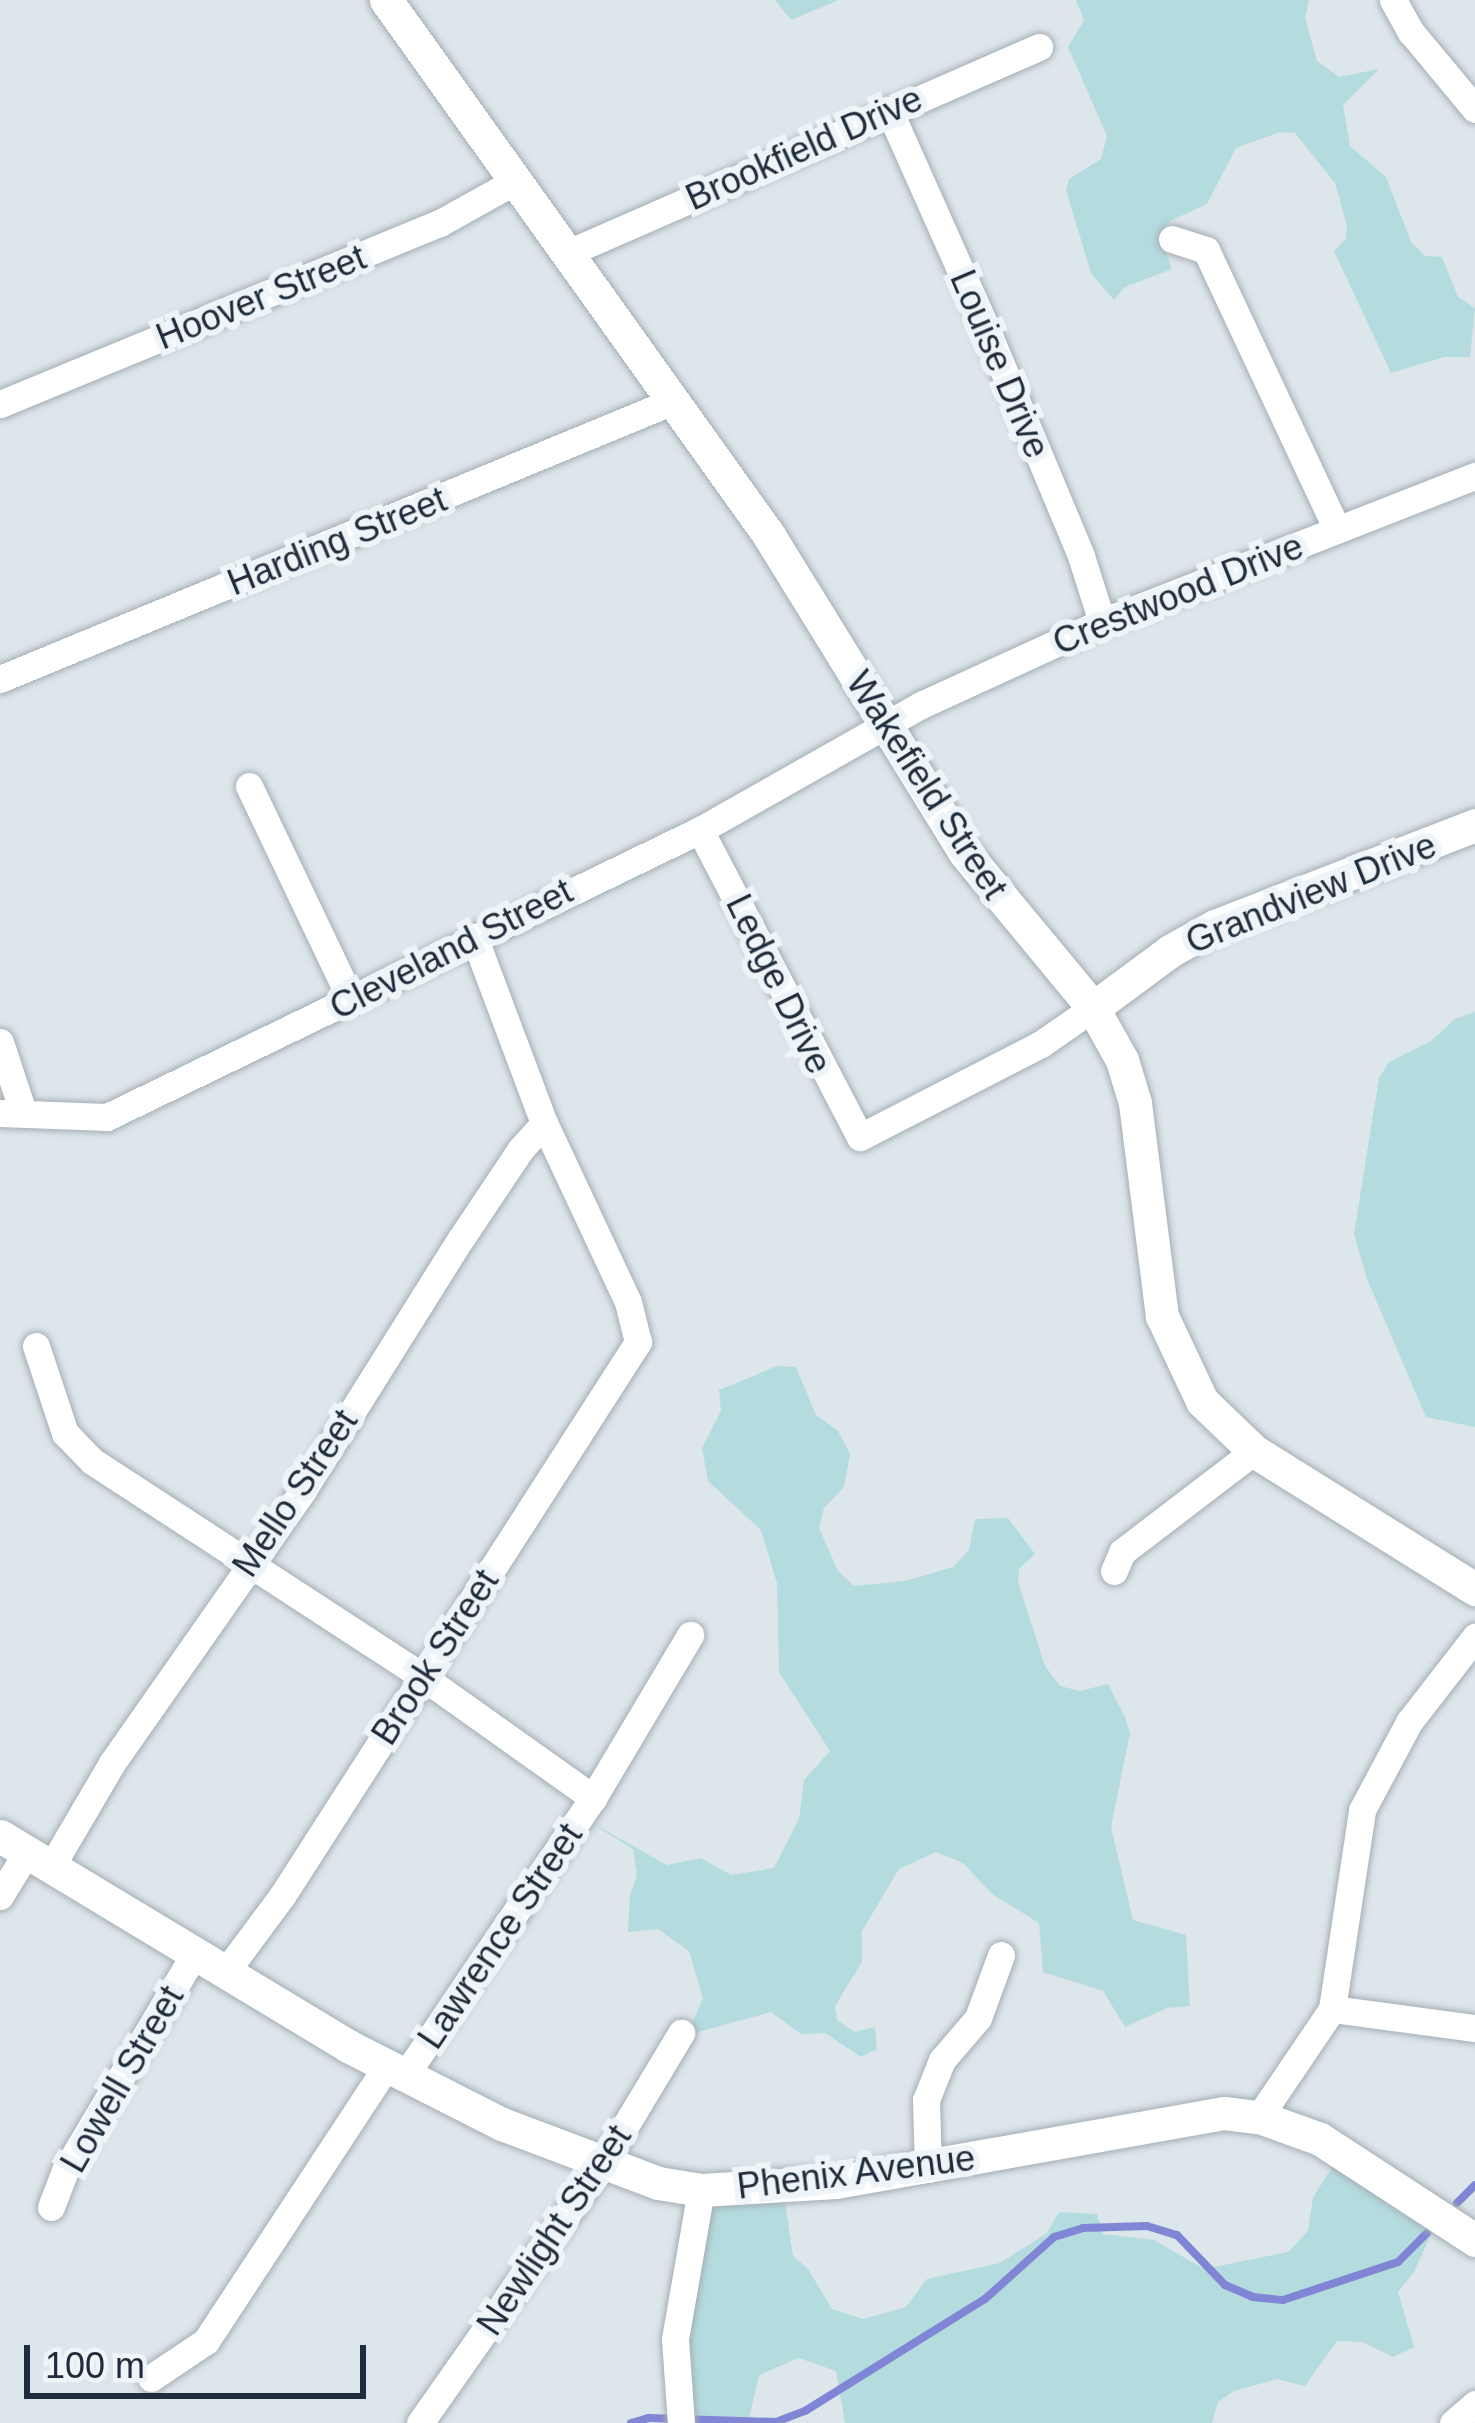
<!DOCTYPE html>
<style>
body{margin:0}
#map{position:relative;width:1475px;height:2423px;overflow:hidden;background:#dde6ea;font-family:Arial,sans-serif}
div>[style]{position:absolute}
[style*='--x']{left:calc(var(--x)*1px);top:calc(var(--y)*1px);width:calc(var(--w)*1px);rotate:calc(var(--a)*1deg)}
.green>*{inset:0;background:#b4dbde}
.stream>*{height:8px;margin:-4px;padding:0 4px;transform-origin:4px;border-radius:4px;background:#8085d5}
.roads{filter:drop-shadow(0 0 3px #a4aeb6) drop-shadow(0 0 3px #a4aeb6)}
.minor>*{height:27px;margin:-13.5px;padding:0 13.5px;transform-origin:13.5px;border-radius:13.5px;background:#fff}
.tertiary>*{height:33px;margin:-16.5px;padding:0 16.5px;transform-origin:16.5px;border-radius:16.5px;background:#fff}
.secondary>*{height:33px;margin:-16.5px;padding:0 16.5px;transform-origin:16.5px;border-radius:16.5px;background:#fff}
span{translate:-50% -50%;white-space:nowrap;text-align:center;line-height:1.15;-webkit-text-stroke:12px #eef4f7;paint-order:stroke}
.street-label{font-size:36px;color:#1e2c3b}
.scale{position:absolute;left:24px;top:2345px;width:342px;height:54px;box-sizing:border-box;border:6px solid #1e2c3b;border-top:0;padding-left:15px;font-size:36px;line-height:42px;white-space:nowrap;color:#1e2c3b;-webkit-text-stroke:9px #eef4f7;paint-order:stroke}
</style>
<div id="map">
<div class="green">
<div style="clip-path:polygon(775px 0,839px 0,791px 20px)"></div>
<div style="clip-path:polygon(1076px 0,1309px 0,1305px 18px,1317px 61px,1339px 77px,1379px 69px,1343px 105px,1350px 146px,1386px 177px,1411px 242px,1425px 256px,1442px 257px,1458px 297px,1475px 308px,1470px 357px,1444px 357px,1391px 373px,1334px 251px,1346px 239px,1347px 226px,1335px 183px,1295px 133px,1280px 132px,1236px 148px,1207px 204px,1170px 221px,1160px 236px,1172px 269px,1125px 287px,1114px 300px,1091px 273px,1066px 190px,1069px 179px,1101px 159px,1107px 136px,1068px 47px,1084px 20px)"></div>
<div style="clip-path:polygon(1475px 1012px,1475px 1427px,1426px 1417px,1367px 1279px,1354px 1234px,1379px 1078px,1389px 1062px,1431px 1041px,1455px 1019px)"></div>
<div style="clip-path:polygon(777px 1366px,796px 1367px,816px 1415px,838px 1431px,850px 1454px,844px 1487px,824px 1508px,819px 1528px,838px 1571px,854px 1586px,905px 1581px,953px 1567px,969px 1550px,975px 1519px,1008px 1518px,1035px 1554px,1019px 1569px,1018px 1582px,1045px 1666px,1060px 1686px,1080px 1691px,1108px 1684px,1125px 1717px,1130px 1733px,1111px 1827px,1133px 1920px,1186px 1935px,1190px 2006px,1167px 2008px,1125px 2027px,1103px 1991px,1043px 1972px,1039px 1923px,992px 1894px,963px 1863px,936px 1852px,899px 1869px,862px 1931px,862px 1962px,835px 2006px,837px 2020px,855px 2032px,875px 2027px,877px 2049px,861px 2057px,825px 2033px,801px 2034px,771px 2012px,687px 2035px,703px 1998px,689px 1951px,658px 1929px,628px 1932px,630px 1895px,637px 1876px,633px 1849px,583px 1818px,667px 1865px,701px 1858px,731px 1875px,774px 1868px,799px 1819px,804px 1780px,830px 1751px,779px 1672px,777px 1583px,761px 1530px,708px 1481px,702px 1448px,721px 1411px,719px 1390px)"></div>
<div style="clip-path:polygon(1339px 2157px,1437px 2221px,1414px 2272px,1398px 2292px,1414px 2347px,1393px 2357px,1362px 2342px,1337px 2341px,1305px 2386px,1277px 2379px,1234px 2391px,1218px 2402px,1212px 2423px,845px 2423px,836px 2371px,799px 2358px,759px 2375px,748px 2423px,679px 2423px,697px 2195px,783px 2187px,793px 2256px,808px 2269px,832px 2309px,863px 2319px,906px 2307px,927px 2279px,1000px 2263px,1047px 2233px,1059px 2212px,1097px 2214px,1103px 2234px,1154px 2240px,1204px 2269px,1288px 2252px,1308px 2231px,1313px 2197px)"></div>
</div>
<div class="stream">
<div style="--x:1457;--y:2203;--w:25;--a:-45"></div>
<div style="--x:631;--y:2423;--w:18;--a:-16"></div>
<div style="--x:648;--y:2418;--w:128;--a:1.8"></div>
<div style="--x:776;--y:2422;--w:31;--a:-21"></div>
<div style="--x:805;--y:2411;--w:212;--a:-31.9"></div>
<div style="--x:985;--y:2299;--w:93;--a:-41.9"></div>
<div style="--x:1054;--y:2237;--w:30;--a:-17"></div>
<div style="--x:1083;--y:2228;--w:64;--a:-1.8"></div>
<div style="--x:1147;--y:2226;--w:31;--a:17"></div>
<div style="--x:1177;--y:2235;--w:69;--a:46.2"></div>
<div style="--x:1225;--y:2285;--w:30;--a:23"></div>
<div style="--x:1253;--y:2297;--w:30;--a:6"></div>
<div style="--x:1283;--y:2300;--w:121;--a:-18.3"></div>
<div style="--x:1398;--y:2262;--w:41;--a:-45"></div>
</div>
<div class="roads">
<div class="minor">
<div style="--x:1393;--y:0;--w:37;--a:61"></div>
<div style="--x:1411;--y:32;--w:100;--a:50.3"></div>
<div style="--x:889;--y:110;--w:236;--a:66"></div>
<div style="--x:985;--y:326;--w:249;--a:67.3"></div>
<div style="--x:1081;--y:556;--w:69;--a:72.3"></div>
<div style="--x:1172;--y:239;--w:36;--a:18"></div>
<div style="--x:1206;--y:250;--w:309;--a:64.9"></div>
<div style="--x:570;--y:252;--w:512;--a:-23.61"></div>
<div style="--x:0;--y:404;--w:476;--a:-22.4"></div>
<div style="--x:440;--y:223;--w:88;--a:-29.2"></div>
<div style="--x:0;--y:679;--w:728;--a:-22.44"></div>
<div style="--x:249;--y:786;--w:235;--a:64.5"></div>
<div style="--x:700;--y:830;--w:346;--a:62.5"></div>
<div style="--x:860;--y:1137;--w:203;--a:-27.2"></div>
<div style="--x:1041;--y:1044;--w:63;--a:-34.7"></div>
<div style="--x:0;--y:1042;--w:71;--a:71.8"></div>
<div style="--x:0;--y:1113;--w:107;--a:2.1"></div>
<div style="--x:107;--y:1117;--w:659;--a:-25.83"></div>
<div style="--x:700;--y:830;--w:254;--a:-29.5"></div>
<div style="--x:921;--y:705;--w:199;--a:-24.6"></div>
<div style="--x:1102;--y:622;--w:401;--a:-21.4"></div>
<div style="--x:36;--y:1346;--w:92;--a:71.6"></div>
<div style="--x:65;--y:1433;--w:39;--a:46"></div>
<div style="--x:92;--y:1461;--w:395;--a:33.1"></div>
<div style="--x:423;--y:1677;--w:209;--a:35.4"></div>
<div style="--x:1114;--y:1571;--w:21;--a:-67"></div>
<div style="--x:1122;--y:1552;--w:166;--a:-37.4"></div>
<div style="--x:51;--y:1867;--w:121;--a:-59.6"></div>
<div style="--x:112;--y:1763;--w:333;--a:-55"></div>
<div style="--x:303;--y:1490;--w:295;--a:-57.9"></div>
<div style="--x:460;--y:1240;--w:108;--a:-56.3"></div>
<div style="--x:520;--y:1150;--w:36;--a:-48"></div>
<div style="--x:0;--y:1896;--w:52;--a:-58.5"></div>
<div style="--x:227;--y:1970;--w:92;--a:-53.4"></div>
<div style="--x:282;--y:1896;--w:659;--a:-57.28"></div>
<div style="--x:638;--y:1342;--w:41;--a:-104"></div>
<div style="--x:628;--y:1302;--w:198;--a:-115.1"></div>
<div style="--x:544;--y:1123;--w:199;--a:-110.6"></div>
<div style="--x:1332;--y:2009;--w:144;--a:7.6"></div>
<div style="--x:406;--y:2074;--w:333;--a:-55.9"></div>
<div style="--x:593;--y:1798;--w:190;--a:-59.2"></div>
<div style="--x:1259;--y:2117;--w:130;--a:-55.9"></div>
<div style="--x:1332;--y:2009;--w:201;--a:-81.4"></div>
<div style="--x:1362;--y:1810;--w:100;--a:-61.9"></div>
<div style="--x:1409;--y:1722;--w:108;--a:-52.2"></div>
<div style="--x:928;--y:2169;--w:69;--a:-91.7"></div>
<div style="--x:926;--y:2100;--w:43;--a:-68.2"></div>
<div style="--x:942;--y:2060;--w:55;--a:-49.4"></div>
<div style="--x:978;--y:2018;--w:67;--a:-69.9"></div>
<div style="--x:51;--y:2207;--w:39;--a:-69"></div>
<div style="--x:65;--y:2171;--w:254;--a:-59.2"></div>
<div style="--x:151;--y:2378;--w:66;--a:-33.9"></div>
<div style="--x:206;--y:2341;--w:331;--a:-56.7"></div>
<div style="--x:420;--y:2423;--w:318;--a:-54.9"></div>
<div style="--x:603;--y:2163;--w:152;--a:-59"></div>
<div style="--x:681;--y:2423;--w:84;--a:-94.1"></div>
<div style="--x:675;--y:2339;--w:151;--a:-80.1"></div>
<div style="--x:1453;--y:2423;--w:29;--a:-41"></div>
</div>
<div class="tertiary">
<div style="--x:386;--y:0;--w:657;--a:54.42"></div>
<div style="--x:768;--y:534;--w:375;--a:58.3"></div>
<div style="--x:965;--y:853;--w:201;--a:50.4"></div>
<div style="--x:1093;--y:1008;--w:60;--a:60.9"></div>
<div style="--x:1122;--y:1060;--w:45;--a:73.2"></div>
<div style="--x:1135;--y:1103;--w:215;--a:82.8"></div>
<div style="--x:1162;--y:1316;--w:94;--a:64.8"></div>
<div style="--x:1202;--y:1401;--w:72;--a:43.9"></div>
<div style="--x:1254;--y:1451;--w:261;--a:32"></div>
<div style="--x:1093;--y:1008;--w:96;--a:-36.5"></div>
<div style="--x:1170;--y:951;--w:51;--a:-29.1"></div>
<div style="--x:1215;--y:926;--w:279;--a:-21.2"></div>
</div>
<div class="secondary">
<div style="--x:0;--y:1836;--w:406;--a:31.1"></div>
<div style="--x:348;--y:2046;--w:173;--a:26.9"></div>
<div style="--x:502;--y:2124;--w:167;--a:20.7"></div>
<div style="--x:658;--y:2183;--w:44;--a:9.2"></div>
<div style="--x:701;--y:2190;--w:135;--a:-3.4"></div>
<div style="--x:836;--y:2182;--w:394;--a:-10.1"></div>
<div style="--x:1224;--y:2113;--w:35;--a:7"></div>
<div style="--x:1259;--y:2117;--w:65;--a:19.8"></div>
<div style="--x:1320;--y:2139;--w:185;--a:33.1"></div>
</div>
</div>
<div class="street-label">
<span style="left:804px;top:148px;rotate:-24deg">Brookfield Drive</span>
<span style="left:261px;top:297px;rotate:-22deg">Hoover Street</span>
<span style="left:1000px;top:364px;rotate:67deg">Louise Drive</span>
<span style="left:337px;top:541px;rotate:-22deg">Harding Street</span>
<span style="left:1178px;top:594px;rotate:-22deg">Crestwood Drive</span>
<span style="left:927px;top:785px;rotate:57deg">Wakefield Street</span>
<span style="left:1311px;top:893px;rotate:-22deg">Grandview Drive</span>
<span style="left:451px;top:949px;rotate:-27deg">Cleveland Street</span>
<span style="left:779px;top:984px;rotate:64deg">Ledge Drive</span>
<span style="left:295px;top:1493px;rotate:-56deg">Mello Street</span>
<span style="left:435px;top:1657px;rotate:-57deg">Brook Street</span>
<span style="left:500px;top:1936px;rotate:-56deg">Lawrence Street</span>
<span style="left:122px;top:2079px;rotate:-60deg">Lowell Street</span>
<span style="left:856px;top:2172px;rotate:-7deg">Phenix Avenue</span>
<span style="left:554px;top:2230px;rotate:-56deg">Newlight Street</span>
</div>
<div class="scale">100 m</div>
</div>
